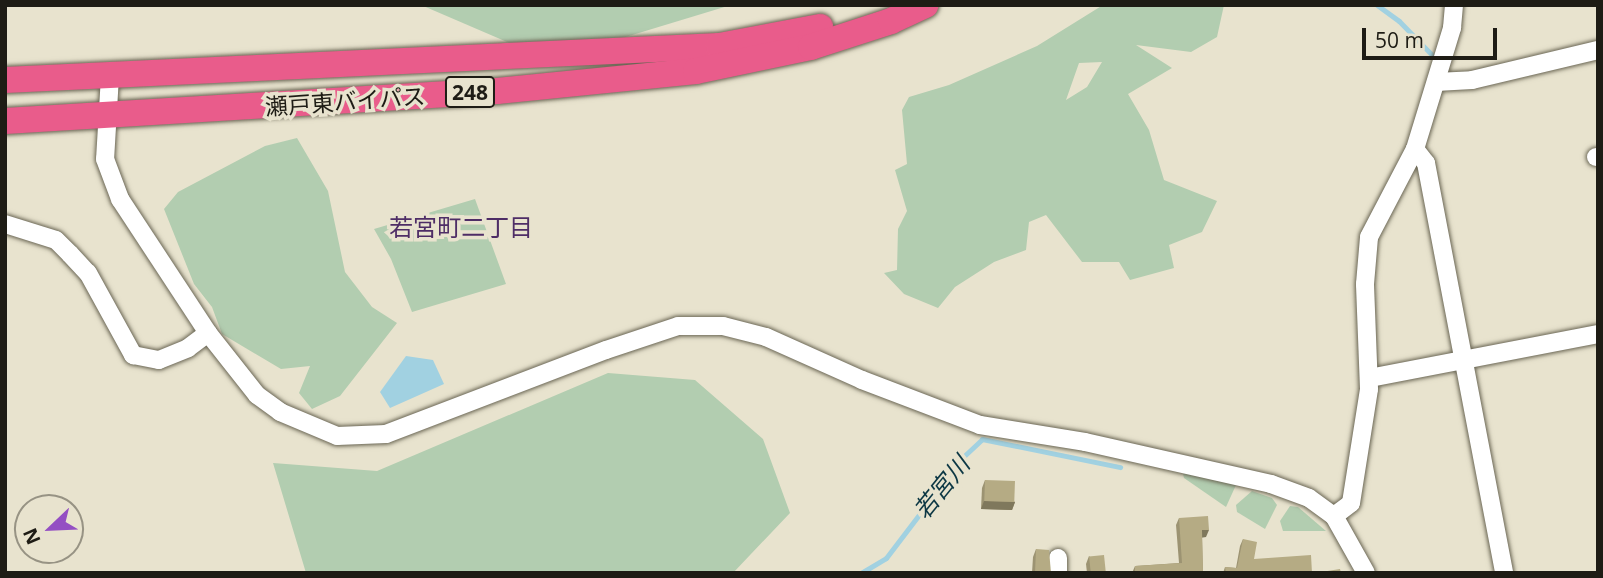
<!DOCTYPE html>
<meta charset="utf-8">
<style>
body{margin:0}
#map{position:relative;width:1603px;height:578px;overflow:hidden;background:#e8e3ce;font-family:"Open Sans","Noto Sans JP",sans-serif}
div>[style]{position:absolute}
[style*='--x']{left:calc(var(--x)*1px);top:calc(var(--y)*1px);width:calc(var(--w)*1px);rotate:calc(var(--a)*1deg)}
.green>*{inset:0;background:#b2cdb0}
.water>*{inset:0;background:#a1d1e1}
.stream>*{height:5px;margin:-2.5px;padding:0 2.5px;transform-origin:2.5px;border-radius:2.5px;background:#a1d1e1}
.roads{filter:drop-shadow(0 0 2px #6a6654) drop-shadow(0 0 2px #6a6654)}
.minor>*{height:18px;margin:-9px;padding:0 9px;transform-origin:9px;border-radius:9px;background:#fff}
.highway>*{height:26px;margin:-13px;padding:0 13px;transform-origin:13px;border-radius:13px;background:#e95c8b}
.wall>*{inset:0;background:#9c9372}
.shaded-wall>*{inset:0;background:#7f785c}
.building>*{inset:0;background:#b5ab84;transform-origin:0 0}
span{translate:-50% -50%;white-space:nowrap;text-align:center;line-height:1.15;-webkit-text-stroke:7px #e8e3ce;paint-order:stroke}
.shield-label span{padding:2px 5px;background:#e8e3ce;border:2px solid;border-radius:5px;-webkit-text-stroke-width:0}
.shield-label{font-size:21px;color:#1e1c15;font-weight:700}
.street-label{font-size:23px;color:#1e1c15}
.neighbourhood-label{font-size:24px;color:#4e2d66}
.water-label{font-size:24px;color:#0c3744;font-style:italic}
.frame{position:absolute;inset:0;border:7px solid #1e1c15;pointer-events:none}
.north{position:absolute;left:14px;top:494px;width:70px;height:70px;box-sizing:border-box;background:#e8e3ce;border:2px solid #979384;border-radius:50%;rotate:247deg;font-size:19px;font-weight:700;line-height:28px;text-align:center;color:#1e1c15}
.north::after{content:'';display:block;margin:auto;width:24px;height:32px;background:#944fc3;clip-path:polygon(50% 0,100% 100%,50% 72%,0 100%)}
.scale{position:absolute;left:1362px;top:28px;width:135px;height:32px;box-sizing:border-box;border:4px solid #1e1c15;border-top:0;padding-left:9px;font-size:21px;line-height:24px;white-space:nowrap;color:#1e1c15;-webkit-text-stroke:5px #e8e3ce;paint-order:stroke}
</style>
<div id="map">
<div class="green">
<div style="clip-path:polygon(421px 5px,731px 5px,619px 39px,528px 51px)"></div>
<div style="clip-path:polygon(evenodd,1103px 5px,1224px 5px,1217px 37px,1191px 52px,1136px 45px,1172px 68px,1128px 94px,1149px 130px,1164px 180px,1217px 201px,1202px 232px,1169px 245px,1174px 268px,1130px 280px,1119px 262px,1082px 262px,1046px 215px,1029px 222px,1026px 250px,994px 262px,955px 287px,938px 308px,904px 294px,884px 273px,897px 270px,898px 229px,907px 211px,895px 170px,907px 164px,902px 110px,909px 97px,949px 85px,1037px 46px,1103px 5px,1102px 62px,1087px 87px,1066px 100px,1079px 63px,1102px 62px)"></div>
<div style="clip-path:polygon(297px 138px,328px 191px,345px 272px,372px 307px,397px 323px,340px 396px,312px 409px,299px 393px,310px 366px,281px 369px,222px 334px,212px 307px,194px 284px,164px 209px,178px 192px,265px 146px)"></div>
<div style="clip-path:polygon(475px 199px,506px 284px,412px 312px,391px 259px,374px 229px)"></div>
<div style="clip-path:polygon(608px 373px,695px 380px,763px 439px,790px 513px,733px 573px,306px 573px,273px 463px,377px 471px)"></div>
<div style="clip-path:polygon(1183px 474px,1189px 474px,1236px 485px,1226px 507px,1184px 478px)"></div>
<div style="clip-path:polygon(1252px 491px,1272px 498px,1277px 505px,1265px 529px,1237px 512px,1236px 505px)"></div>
<div style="clip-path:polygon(1290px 506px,1298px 507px,1326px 531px,1283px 531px,1280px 521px)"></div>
</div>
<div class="water">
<div style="clip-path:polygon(406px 356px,433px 360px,444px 384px,390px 408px,380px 392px)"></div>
</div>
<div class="stream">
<div style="--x:1377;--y:5;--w:27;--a:36"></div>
<div style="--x:1399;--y:21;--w:49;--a:45.8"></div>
<div style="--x:861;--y:573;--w:29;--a:-31"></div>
<div style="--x:886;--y:558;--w:127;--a:-52.7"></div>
<div style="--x:963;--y:457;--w:26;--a:-43"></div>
<div style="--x:982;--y:439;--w:141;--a:11.5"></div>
</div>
<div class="roads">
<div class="minor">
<div style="--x:110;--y:76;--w:83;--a:93.4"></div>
<div style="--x:105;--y:159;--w:43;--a:69.4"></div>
<div style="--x:120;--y:199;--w:160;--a:56.7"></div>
<div style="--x:1436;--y:82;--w:36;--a:-3"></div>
<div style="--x:1472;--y:80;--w:130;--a:-13.4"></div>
<div style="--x:1415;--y:149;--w:18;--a:52"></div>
<div style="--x:1426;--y:163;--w:417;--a:79.2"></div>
<div style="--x:1596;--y:157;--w:2;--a:0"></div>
<div style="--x:5;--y:224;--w:53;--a:17.4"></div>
<div style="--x:56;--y:240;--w:20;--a:45"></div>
<div style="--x:70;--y:254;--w:26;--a:47"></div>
<div style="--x:88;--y:273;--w:94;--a:61.2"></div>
<div style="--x:133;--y:355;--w:26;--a:11"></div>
<div style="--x:159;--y:360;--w:31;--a:-22"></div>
<div style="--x:188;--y:348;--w:25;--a:-37"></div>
<div style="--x:208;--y:333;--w:79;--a:51.7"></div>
<div style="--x:257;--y:395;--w:29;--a:36"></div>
<div style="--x:280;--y:412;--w:62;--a:22.8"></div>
<div style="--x:337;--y:436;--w:49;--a:-2.3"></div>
<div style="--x:386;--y:434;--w:235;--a:-20.9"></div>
<div style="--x:606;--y:350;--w:76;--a:-18.4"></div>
<div style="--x:678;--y:326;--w:45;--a:0"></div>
<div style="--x:723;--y:326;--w:44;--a:14.3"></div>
<div style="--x:766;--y:337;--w:105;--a:24.1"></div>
<div style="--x:862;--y:380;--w:126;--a:20.9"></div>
<div style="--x:980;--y:425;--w:106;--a:9.2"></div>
<div style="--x:1085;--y:442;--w:191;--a:12.7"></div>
<div style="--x:1271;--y:484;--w:40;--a:20.2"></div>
<div style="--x:1309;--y:498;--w:31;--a:36"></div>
<div style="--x:1334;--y:516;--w:65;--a:60.7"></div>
<div style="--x:1370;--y:378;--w:232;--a:-10.9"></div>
<div style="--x:1334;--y:516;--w:21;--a:-37"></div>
<div style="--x:1351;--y:503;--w:115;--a:-81"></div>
<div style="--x:1369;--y:389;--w:105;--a:-92.2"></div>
<div style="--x:1365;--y:284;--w:47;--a:-85.1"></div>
<div style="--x:1369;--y:237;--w:99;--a:-62.4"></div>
<div style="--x:1415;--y:149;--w:127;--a:-73"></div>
<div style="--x:1452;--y:28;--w:23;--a:-85"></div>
<div style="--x:1058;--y:558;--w:15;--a:90"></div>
</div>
<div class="highway">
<div style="--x:5;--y:80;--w:715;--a:-2.73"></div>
<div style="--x:719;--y:46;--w:103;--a:-10.7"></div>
<div style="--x:5;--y:121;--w:493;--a:-3.5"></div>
<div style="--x:497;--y:91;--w:200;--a:-5.7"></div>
<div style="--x:696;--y:71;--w:117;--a:-11.8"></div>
<div style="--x:811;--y:47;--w:84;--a:-18"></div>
<div style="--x:891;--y:21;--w:38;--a:-25"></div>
</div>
</div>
<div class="wall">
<div style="clip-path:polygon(985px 480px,1015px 502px,1012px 510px,981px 509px,982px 488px)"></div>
<div style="clip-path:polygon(1179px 518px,1206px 537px,1202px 537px,1203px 573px,1132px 573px,1135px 566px,1179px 563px,1176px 525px)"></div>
<div style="clip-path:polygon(1243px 539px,1254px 559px,1312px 573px,1223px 573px,1225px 567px,1236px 568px,1240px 546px)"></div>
<div style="clip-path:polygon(1036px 549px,1051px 573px,1032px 573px,1033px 557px)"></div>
<div style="clip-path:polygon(1089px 556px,1106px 573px,1087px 573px,1086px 564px)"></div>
</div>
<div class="shaded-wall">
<div style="clip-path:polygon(984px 501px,1015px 502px,1012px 510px,981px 509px)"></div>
<div style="clip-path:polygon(1202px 530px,1209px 530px,1206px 537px,1200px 538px)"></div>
</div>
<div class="building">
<div style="left:985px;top:480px;width:30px;height:21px;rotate:2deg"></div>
<div style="clip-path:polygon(1208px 516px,1209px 530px,1202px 530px,1203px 573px,1135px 573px,1135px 566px,1182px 563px,1179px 518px)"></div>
<div style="clip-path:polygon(1243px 539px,1257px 542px,1254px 559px,1311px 555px,1312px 573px,1226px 573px,1225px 567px,1237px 568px)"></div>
<div style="clip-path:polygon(1036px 549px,1049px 550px,1051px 573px,1035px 573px)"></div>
<div style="left:1104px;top:555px;width:18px;height:15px;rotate:84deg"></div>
<div style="clip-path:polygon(1340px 569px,1341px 573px,1315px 573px)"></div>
</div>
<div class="shield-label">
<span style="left:470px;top:92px">248</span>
</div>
<div class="street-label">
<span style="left:345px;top:101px;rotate:-4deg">瀬戸東バイパス</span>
</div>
<div class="neighbourhood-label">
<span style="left:461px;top:227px">若宮町二丁目</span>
</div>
<div class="water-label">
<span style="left:941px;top:487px;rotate:-51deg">若宮川</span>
</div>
<div class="frame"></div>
<div class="north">N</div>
<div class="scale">50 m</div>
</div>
